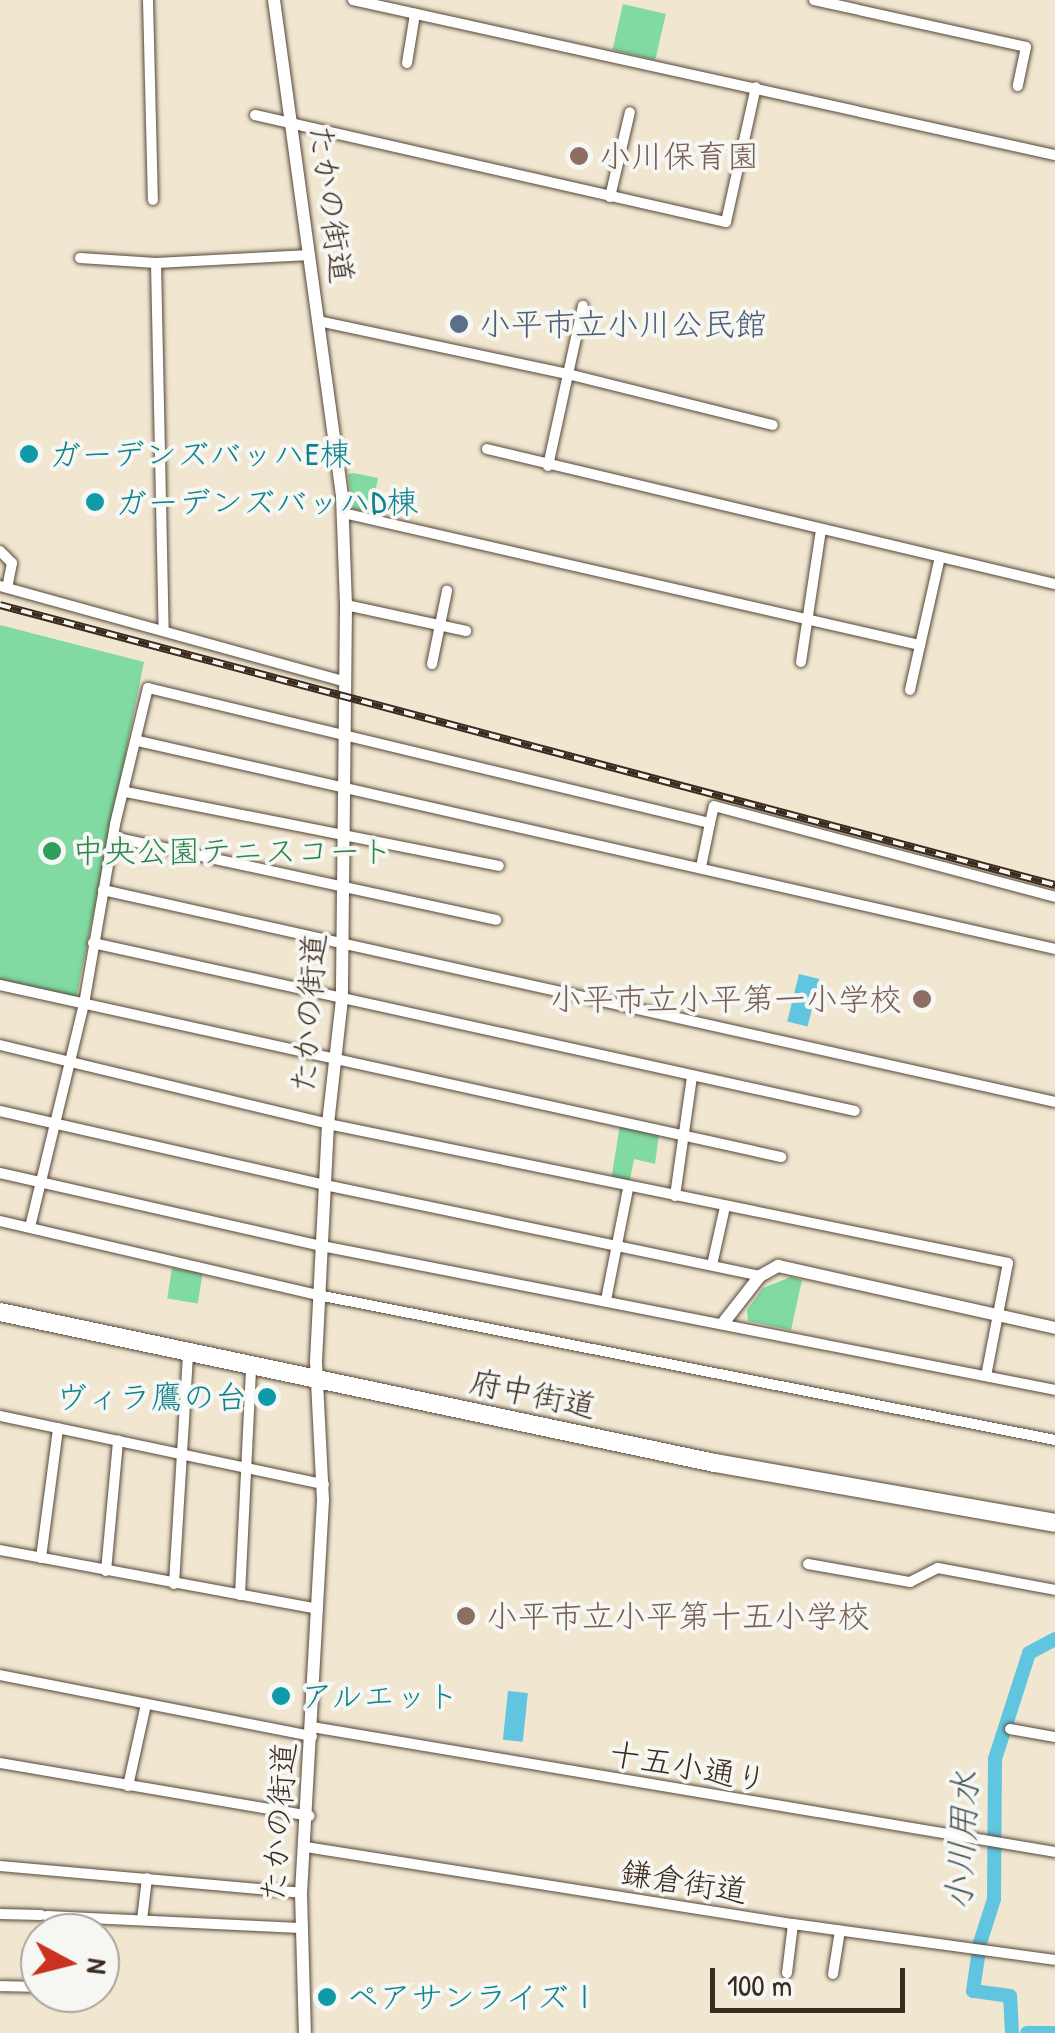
<!DOCTYPE html>
<meta charset="utf-8">
<style>
body{margin:0}
#map{position:relative;width:1055px;height:2033px;overflow:hidden;background:#f1e7d1;font-family:"Patrick Hand","Klee One",sans-serif}
div>[style]{position:absolute}
[style*='--x']{left:calc(var(--x)*1px);top:calc(var(--y)*1px);width:calc(var(--w)*1px);rotate:calc(var(--a)*1deg)}
.green>*{inset:0;background:#80daa1;transform-origin:0 0}
.water>*{inset:0;background:#61c5df;transform-origin:0 0}
.canal>*{height:14px;margin:-7px;padding:0 7px;transform-origin:7px;border-radius:7px;background:#61c5df}
.roads{filter:drop-shadow(0 0 2px #564639) drop-shadow(0 0 2px #564639)}
.minor>*{height:10px;margin:-5px;padding:0 5px;transform-origin:5px;border-radius:5px;background:#fff}
.tertiary>*{height:12px;margin:-6px;padding:0 6px;transform-origin:6px;border-radius:6px;background:#fff}
.primary>*{height:18px;margin:-9px;padding:0 9px;transform-origin:9px;border-radius:9px;background:#fff}
.rail>*{height:8px;margin-top:-4px;transform-origin:0;background:repeating-linear-gradient(90deg,#f6f6f2 0 11px,#3b2a1e 0 22px);box-sizing:border-box;border-block:2px solid #3b2a1e}
.dots>*{width:28px;height:28px;translate:-50% -50%;box-sizing:border-box;border:5px solid #f6f6f2;border-radius:50%}
span{translate:-50% -50%;white-space:nowrap;text-align:center;line-height:1.15;-webkit-text-stroke:8px #f6f6f2;paint-order:stroke}
.education-label{font-size:32px;color:#785e54}
.left{translate:0 -50%;text-align:left}
.right{translate:-100% -50%;text-align:right}
.street-label{font-size:32px;color:#3b2a1e}
.service-label{font-size:32px;color:#4e5e75}
.culture-label{font-size:32px;color:#0d838f}
.leisure-label{font-size:32px;color:#27864d}
.water-label{font-size:35px;color:#465858;font-style:italic}
.north{position:absolute;left:20px;top:1913px;width:100px;height:100px;box-sizing:border-box;background:#f6f6f2;border:2px solid #aba49d;border-radius:50%;rotate:97deg;font-size:28px;font-weight:700;line-height:40px;text-align:center;color:#3b2a1e}
.north::after{content:'';display:block;margin:auto;width:35px;height:45px;background:#c8321e;clip-path:polygon(50% 0,100% 100%,50% 72%,0 100%)}
.scale{position:absolute;left:710px;top:1968px;width:195px;height:45px;box-sizing:border-box;border:5px solid #3b2a1e;border-top:0;padding-left:12px;font-size:30px;line-height:35px;white-space:nowrap;color:#3b2a1e;-webkit-text-stroke:8px #f6f6f2;paint-order:stroke}
</style>
<div id="map">
<div class="green">
<div style="left:623px;top:4px;width:44px;height:47px;rotate:13deg"></div>
<div style="clip-path:polygon(354px 473px,378px 478px,371px 513px,353px 509px,348px 474px)"></div>
<div style="clip-path:polygon(0 625px,144px 662px,76px 999px,0 981px)"></div>
<div style="clip-path:polygon(620px 1125px,659px 1134px,655px 1164px,634px 1159px,630px 1180px,611px 1180px)"></div>
<div style="left:172px;top:1268px;width:31px;height:31px;rotate:9deg"></div>
<div style="clip-path:polygon(791px 1277px,802px 1280px,791px 1330px,748px 1321px,747px 1310px,763px 1288px)"></div>
</div>
<div class="water">
<div style="left:799px;top:974px;width:21px;height:49px;rotate:14deg"></div>
<div style="left:508px;top:1691px;width:20px;height:49px;rotate:6deg"></div>
</div>
<div class="canal">
<div style="--x:1012;--y:2033;--w:37;--a:-93"></div>
<div style="--x:1010;--y:1996;--w:37;--a:-172"></div>
<div style="--x:973;--y:1991;--w:49;--a:-81.7"></div>
<div style="--x:980;--y:1943;--w:46;--a:-72.3"></div>
<div style="--x:994;--y:1899;--w:140;--a:-89.6"></div>
<div style="--x:995;--y:1759;--w:111;--a:-72.2"></div>
<div style="--x:1029;--y:1653;--w:30;--a:-28"></div>
<div style="--x:1027;--y:2033;--w:26;--a:0"></div>
</div>
<div class="roads">
<div class="minor">
<div style="--x:148;--y:0;--w:200;--a:88.6"></div>
<div style="--x:353;--y:0;--w:719;--a:12.45"></div>
<div style="--x:814;--y:0;--w:217;--a:12.5"></div>
<div style="--x:1026;--y:47;--w:40;--a:102"></div>
<div style="--x:407;--y:63;--w:50;--a:-80.7"></div>
<div style="--x:255;--y:115;--w:483;--a:12.8"></div>
<div style="--x:726;--y:222;--w:138;--a:-77.5"></div>
<div style="--x:610;--y:197;--w:87;--a:-76.8"></div>
<div style="--x:80;--y:258;--w:76;--a:3.8"></div>
<div style="--x:156;--y:263;--w:154;--a:-3"></div>
<div style="--x:156;--y:263;--w:368;--a:88.8"></div>
<div style="--x:318;--y:321;--w:256;--a:12"></div>
<div style="--x:568;--y:374;--w:211;--a:14"></div>
<div style="--x:487;--y:449;--w:584;--a:13.37"></div>
<div style="--x:548;--y:466;--w:164;--a:-77.7"></div>
<div style="--x:343;--y:513;--w:592;--a:12.89"></div>
<div style="--x:0;--y:551;--w:17;--a:45"></div>
<div style="--x:12;--y:563;--w:25;--a:101"></div>
<div style="--x:0;--y:586;--w:358;--a:15.5"></div>
<div style="--x:346;--y:605;--w:123;--a:12.2"></div>
<div style="--x:801;--y:662;--w:134;--a:-81.4"></div>
<div style="--x:432;--y:664;--w:75;--a:-78.4"></div>
<div style="--x:910;--y:690;--w:136;--a:-77.3"></div>
<div style="--x:138;--y:741;--w:940;--a:12.78"></div>
<div style="--x:126;--y:792;--w:380;--a:11.2"></div>
<div style="--x:113;--y:837;--w:392;--a:12.2"></div>
<div style="--x:701;--y:867;--w:45;--a:-78.4"></div>
<div style="--x:103;--y:890;--w:975;--a:12.55"></div>
<div style="--x:93;--y:943;--w:780;--a:12.43"></div>
<div style="--x:0;--y:985;--w:800;--a:12.42"></div>
<div style="--x:0;--y:1045;--w:337;--a:13.5"></div>
<div style="--x:328;--y:1124;--w:694;--a:11.55"></div>
<div style="--x:1008;--y:1263;--w:115;--a:101"></div>
<div style="--x:0;--y:1111;--w:333;--a:12.8"></div>
<div style="--x:325;--y:1185;--w:444;--a:11.8"></div>
<div style="--x:0;--y:1173;--w:330;--a:12.8"></div>
<div style="--x:322;--y:1246;--w:747;--a:11.11"></div>
<div style="--x:675;--y:1196;--w:120;--a:-81.9"></div>
<div style="--x:0;--y:1221;--w:326;--a:13.1"></div>
<div style="--x:318;--y:1295;--w:751;--a:11.13"></div>
<div style="--x:30;--y:1227;--w:229;--a:-76.4"></div>
<div style="--x:84;--y:1004;--w:183;--a:-80.2"></div>
<div style="--x:115;--y:824;--w:140;--a:-76.4"></div>
<div style="--x:148;--y:688;--w:578;--a:13.51"></div>
<div style="--x:710;--y:823;--w:17;--a:-77"></div>
<div style="--x:714;--y:806;--w:353;--a:14.9"></div>
<div style="--x:712;--y:1265;--w:59;--a:-77.4"></div>
<div style="--x:606;--y:1300;--w:113;--a:-78.8"></div>
<div style="--x:0;--y:1416;--w:331;--a:11.9"></div>
<div style="--x:0;--y:1550;--w:323;--a:10.5"></div>
<div style="--x:41;--y:1558;--w:131;--a:-82.5"></div>
<div style="--x:808;--y:1564;--w:104;--a:10"></div>
<div style="--x:910;--y:1582;--w:31;--a:-27"></div>
<div style="--x:938;--y:1568;--w:119;--a:10.6"></div>
<div style="--x:106;--y:1571;--w:131;--a:-84.7"></div>
<div style="--x:174;--y:1584;--w:231;--a:-86.5"></div>
<div style="--x:240;--y:1595;--w:229;--a:-87.2"></div>
<div style="--x:0;--y:1675;--w:318;--a:11.1"></div>
<div style="--x:312;--y:1727;--w:753;--a:9.55"></div>
<div style="--x:1010;--y:1729;--w:46;--a:10.1"></div>
<div style="--x:0;--y:1763;--w:314;--a:9.7"></div>
<div style="--x:128;--y:1786;--w:84;--a:-77.6"></div>
<div style="--x:306;--y:1847;--w:493;--a:9"></div>
<div style="--x:793;--y:1924;--w:264;--a:7.8"></div>
<div style="--x:0;--y:1866;--w:302;--a:5.1"></div>
<div style="--x:0;--y:1914;--w:41;--a:1.4"></div>
<div style="--x:47;--y:1916;--w:253;--a:2.7"></div>
<div style="--x:142;--y:1920;--w:42;--a:-83.2"></div>
<div style="--x:787;--y:1973;--w:49;--a:-83"></div>
<div style="--x:833;--y:1974;--w:44;--a:-80.8"></div>
<div style="--x:0;--y:1986;--w:40;--a:1.4"></div>
</div>
<div class="tertiary">
<div style="--x:274;--y:0;--w:501;--a:82.19"></div>
<div style="--x:342;--y:496;--w:109;--a:87.9"></div>
<div style="--x:346;--y:605;--w:394;--a:90.6"></div>
<div style="--x:342;--y:999;--w:126;--a:96.4"></div>
<div style="--x:328;--y:1124;--w:238;--a:92.9"></div>
<div style="--x:316;--y:1362;--w:138;--a:87.1"></div>
<div style="--x:323;--y:1500;--w:394;--a:93.2"></div>
<div style="--x:301;--y:1893;--w:140;--a:88.4"></div>
<div style="--x:724;--y:1322;--w:58;--a:-52"></div>
<div style="--x:760;--y:1276;--w:21;--a:-29"></div>
<div style="--x:778;--y:1266;--w:284;--a:12.6"></div>
</div>
<div class="primary">
<div style="--x:0;--y:1312;--w:731;--a:11.93"></div>
<div style="--x:715;--y:1463;--w:345;--a:10"></div>
</div>
</div>
<div class="rail">
<div style="--x:0;--y:605;--w:1092;--a:14.86"></div>
</div>
<div class="dots">
<div style="left:579px;top:156px;background:#8d6e63"></div>
<div style="left:459px;top:324px;background:#5c6f8a"></div>
<div style="left:29px;top:454px;background:#0f9aa8"></div>
<div style="left:95px;top:502px;background:#0f9aa8"></div>
<div style="left:52px;top:851px;background:#2e9e5b"></div>
<div style="left:922px;top:999px;background:#8d6e63"></div>
<div style="left:267px;top:1397px;background:#0f9aa8"></div>
<div style="left:466px;top:1616px;background:#8d6e63"></div>
<div style="left:281px;top:1696px;background:#0f9aa8"></div>
<div style="left:327px;top:1997px;background:#0f9aa8"></div>
</div>
<div class="education-label">
<span class="left" style="left:599px;top:156px">小川保育園</span>
<span class="right" style="left:902px;top:999px">小平市立小平第一小学校</span>
<span class="left" style="left:486px;top:1616px">小平市立小平第十五小学校</span>
</div>
<div class="street-label">
<span style="left:331px;top:204px;rotate:82deg">たかの街道</span>
<span style="left:309px;top:1013px;rotate:-86deg">たかの街道</span>
<span style="left:533px;top:1394px;rotate:12deg">府中街道</span>
<span style="left:688px;top:1767px;rotate:10deg">十五小通り</span>
<span style="left:279px;top:1822px;rotate:-86deg">たかの街道</span>
<span style="left:684px;top:1882px;rotate:9deg">鎌倉街道</span>
</div>
<div class="service-label">
<span class="left" style="left:479px;top:324px">小平市立小川公民館</span>
</div>
<div class="culture-label">
<span class="left" style="left:49px;top:454px">ガーデンズバッハE棟</span>
<span class="left" style="left:115px;top:502px">ガーデンズバッハD棟</span>
<span class="right" style="left:247px;top:1397px">ヴィラ鷹の台</span>
<span class="left" style="left:301px;top:1696px">アルエット</span>
<span class="left" style="left:347px;top:1997px">ペアサンライズⅠ</span>
</div>
<div class="leisure-label">
<span class="left" style="left:72px;top:851px">中央公園テニスコート</span>
</div>
<div class="water-label">
<span style="left:962px;top:1841px;rotate:-87deg">小川用水</span>
</div>
<div class="north">N</div>
<div class="scale">100 m</div>
</div>
